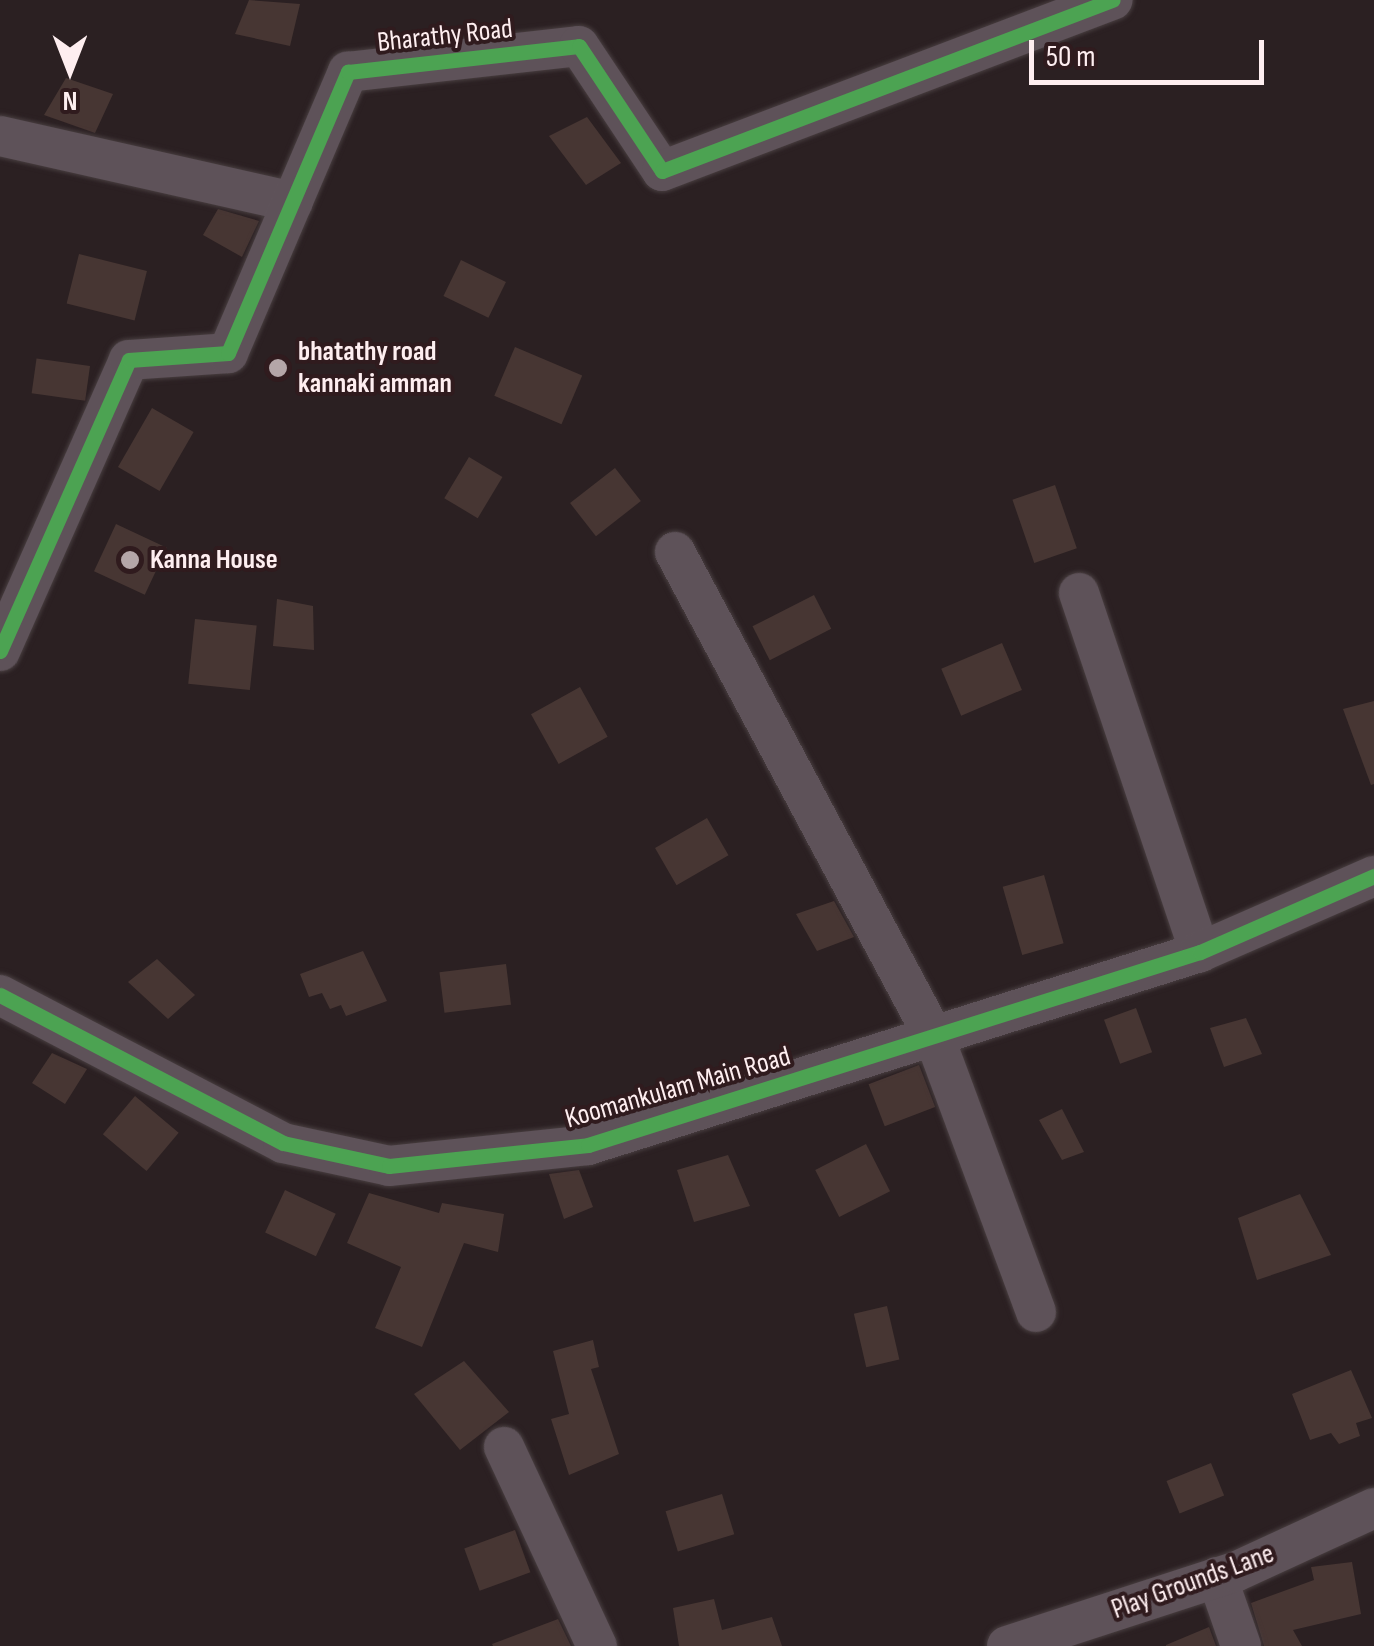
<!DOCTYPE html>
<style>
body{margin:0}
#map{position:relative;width:1374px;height:1646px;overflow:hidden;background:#2b2022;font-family:"Sofia Sans Condensed",sans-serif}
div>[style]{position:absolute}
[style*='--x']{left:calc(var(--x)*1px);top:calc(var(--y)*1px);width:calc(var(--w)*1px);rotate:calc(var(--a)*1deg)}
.building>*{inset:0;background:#473633;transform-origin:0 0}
.roads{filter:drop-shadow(0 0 2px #483e40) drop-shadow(0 0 2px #483e40)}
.minor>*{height:40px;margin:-20px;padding:0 20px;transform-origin:20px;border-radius:20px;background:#5e5259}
.cycleway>*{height:15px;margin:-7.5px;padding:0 7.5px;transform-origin:7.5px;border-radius:7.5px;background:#4ca352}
.dots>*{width:28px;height:28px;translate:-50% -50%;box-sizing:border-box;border:5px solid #301b1e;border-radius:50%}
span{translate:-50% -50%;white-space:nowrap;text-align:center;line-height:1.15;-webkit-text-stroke:8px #301b1e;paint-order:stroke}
.street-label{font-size:28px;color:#feeef0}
.poi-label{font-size:28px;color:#feeef0;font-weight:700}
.left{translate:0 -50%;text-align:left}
.north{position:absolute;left:20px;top:20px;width:100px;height:100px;-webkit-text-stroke:8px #301b1e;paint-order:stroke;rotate:180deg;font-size:28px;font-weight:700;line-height:40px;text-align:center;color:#feeef0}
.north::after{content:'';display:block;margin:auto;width:35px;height:45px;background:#feeef0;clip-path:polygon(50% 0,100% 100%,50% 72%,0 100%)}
.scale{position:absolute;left:1029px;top:40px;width:235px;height:45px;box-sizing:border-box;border:5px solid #feeef0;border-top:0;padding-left:12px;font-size:30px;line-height:35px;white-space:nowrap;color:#feeef0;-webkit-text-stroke:8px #301b1e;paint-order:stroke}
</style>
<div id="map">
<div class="building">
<div style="clip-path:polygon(249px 0,300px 4px,290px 46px,235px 34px)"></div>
<div style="clip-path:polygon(66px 78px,113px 94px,95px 133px,44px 115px)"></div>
<div style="clip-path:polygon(587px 117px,621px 163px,586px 185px,549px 136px)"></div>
<div style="clip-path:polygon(218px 209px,259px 221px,242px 257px,203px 235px)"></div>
<div style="left:79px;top:254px;width:70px;height:51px;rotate:14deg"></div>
<div style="left:461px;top:260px;width:50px;height:40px;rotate:26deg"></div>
<div style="left:515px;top:347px;width:73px;height:53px;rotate:23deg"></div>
<div style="left:90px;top:366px;width:35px;height:54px;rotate:98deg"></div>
<div style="left:152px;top:408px;width:48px;height:68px;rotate:30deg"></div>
<div style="left:469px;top:457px;width:39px;height:48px;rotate:31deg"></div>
<div style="left:615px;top:468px;width:42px;height:57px;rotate:52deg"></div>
<div style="left:1055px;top:485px;width:67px;height:45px;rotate:71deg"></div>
<div style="left:116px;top:524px;width:56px;height:52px;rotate:25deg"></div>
<div style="left:814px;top:595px;width:38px;height:69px;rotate:63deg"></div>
<div style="clip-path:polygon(277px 599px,313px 606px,314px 650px,273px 646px)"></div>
<div style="left:195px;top:619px;width:62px;height:65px;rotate:6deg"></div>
<div style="left:1002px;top:643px;width:51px;height:66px;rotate:67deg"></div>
<div style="left:580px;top:687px;width:57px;height:56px;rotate:61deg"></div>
<div style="clip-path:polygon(1374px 701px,1374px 784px,1371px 785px,1343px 709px)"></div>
<div style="left:707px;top:818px;width:43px;height:60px;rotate:60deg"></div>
<div style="left:1044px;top:875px;width:71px;height:43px;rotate:74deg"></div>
<div style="clip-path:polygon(834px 901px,854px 937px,817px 951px,796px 914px)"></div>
<div style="clip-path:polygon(363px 951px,387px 1001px,346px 1016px,341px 1005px,330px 1009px,322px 993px,309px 997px,300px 974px)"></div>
<div style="clip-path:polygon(157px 959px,195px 995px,168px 1019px,128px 982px)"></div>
<div style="left:506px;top:964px;width:41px;height:67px;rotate:83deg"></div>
<div style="left:1136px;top:1008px;width:47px;height:34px;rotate:70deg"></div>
<div style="clip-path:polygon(1246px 1018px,1262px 1054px,1224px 1067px,1210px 1028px)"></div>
<div style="clip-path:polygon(52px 1053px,87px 1069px,65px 1104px,32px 1083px)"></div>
<div style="left:919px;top:1065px;width:45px;height:54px;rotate:69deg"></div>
<div style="left:135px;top:1096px;width:57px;height:50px;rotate:40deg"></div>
<div style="clip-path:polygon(1062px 1109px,1084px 1152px,1062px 1160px,1039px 1120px)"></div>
<div style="left:866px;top:1144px;width:53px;height:57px;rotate:63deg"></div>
<div style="clip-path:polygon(728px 1155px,750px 1206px,694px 1222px,677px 1170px)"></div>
<div style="clip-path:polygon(579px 1170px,593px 1207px,564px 1219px,549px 1174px)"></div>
<div style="left:285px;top:1190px;width:56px;height:47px;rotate:25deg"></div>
<div style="clip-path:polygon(369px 1193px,439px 1213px,442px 1203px,504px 1214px,498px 1252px,464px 1243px,422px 1347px,375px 1328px,401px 1267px,347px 1243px)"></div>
<div style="clip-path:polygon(1300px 1194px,1331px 1255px,1257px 1280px,1238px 1218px)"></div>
<div style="left:887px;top:1306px;width:55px;height:34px;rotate:77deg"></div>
<div style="clip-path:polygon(593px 1340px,599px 1367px,591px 1369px,619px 1454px,569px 1475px,551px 1419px,569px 1414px,553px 1351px)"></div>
<div style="clip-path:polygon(464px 1361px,509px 1412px,460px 1450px,414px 1394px)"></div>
<div style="clip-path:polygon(1351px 1370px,1372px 1418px,1356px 1423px,1360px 1436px,1339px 1444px,1331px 1433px,1310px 1440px,1292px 1394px)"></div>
<div style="left:1211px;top:1463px;width:35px;height:48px;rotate:68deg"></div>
<div style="left:722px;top:1494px;width:42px;height:59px;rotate:73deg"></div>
<div style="left:515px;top:1530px;width:45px;height:54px;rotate:70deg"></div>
<div style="clip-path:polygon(1352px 1562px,1361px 1614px,1293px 1630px,1302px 1646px,1264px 1646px,1251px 1603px,1314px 1580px,1311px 1567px)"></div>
<div style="clip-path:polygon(714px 1599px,722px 1630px,772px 1617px,782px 1646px,679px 1646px,673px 1608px)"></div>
<div style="clip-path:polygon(558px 1619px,571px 1646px,493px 1646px,492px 1644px)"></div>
<div style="clip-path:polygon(1209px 1627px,1216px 1646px,1166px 1646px,1166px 1645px)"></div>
</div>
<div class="roads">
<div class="minor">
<div style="--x:0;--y:136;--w:300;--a:12.7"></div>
<div style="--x:675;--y:552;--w:552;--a:61.9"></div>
<div style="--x:935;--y:1039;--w:291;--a:69.7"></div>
<div style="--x:1079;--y:593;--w:379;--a:71.4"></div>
<div style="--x:0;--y:651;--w:318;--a:-66.1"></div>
<div style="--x:129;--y:360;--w:99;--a:-4"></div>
<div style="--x:228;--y:353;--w:306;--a:-66.9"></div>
<div style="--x:348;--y:72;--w:232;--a:-6.4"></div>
<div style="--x:579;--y:46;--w:150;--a:56.4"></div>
<div style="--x:662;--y:171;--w:482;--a:-20.8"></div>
<div style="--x:0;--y:995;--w:319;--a:27.6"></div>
<div style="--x:283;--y:1143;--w:108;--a:12.2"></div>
<div style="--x:389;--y:1166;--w:200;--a:-6"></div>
<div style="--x:588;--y:1145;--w:642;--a:-17.5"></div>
<div style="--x:1200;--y:952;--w:190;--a:-23.6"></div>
<div style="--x:504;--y:1447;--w:220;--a:65"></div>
<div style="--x:1217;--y:1577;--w:73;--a:70.8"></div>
<div style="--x:1007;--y:1646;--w:240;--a:-18"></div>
<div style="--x:1235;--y:1572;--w:153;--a:-24.7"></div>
</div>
</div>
<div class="cycleway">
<div style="--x:0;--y:651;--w:318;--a:-66.1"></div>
<div style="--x:129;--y:360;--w:99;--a:-4"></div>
<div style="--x:228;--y:353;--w:306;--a:-66.9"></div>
<div style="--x:348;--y:72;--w:232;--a:-6.4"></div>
<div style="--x:579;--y:46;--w:150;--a:56.4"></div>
<div style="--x:662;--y:171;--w:482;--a:-20.8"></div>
<div style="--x:0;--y:995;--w:319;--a:27.6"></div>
<div style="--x:283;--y:1143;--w:108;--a:12.2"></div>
<div style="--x:389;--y:1166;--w:200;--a:-6"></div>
<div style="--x:588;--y:1145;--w:642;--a:-17.5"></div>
<div style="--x:1200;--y:952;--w:190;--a:-23.6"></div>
</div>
<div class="dots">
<div style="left:278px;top:368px;background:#b4a6a8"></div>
<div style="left:130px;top:560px;background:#b4a6a8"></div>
</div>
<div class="street-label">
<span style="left:445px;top:36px;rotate:-6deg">Bharathy Road</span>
<span style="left:678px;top:1088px;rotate:-16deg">Koomankulam Main Road</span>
<span style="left:1193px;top:1582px;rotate:-20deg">Play Grounds Lane</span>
</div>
<div class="poi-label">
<span class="left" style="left:298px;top:368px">bhatathy road<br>kannaki amman</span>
<span class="left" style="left:150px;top:560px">Kanna House</span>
</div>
<div class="north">N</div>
<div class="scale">50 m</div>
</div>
